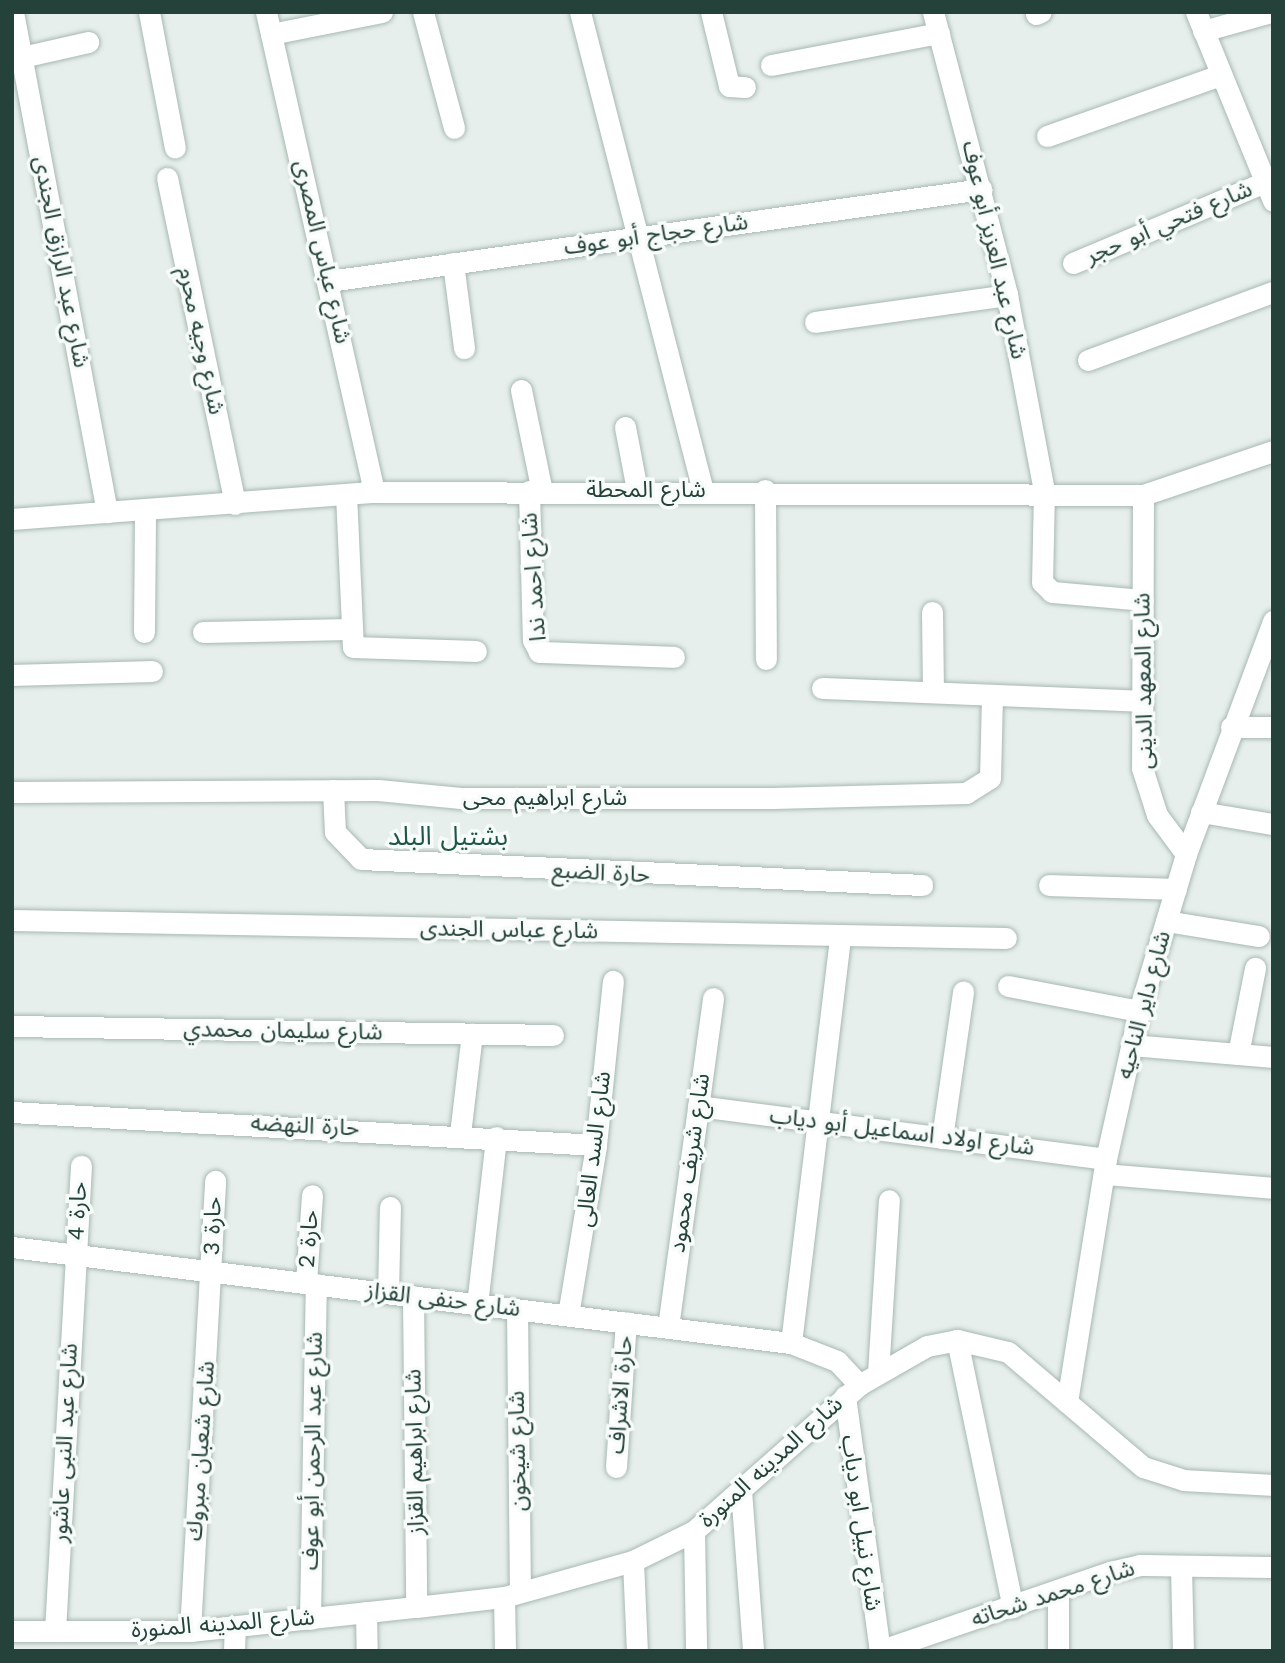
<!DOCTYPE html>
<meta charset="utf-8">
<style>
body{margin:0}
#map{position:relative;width:1285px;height:1663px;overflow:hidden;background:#e6efeb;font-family:"Work Sans","Noto Sans Arabic",sans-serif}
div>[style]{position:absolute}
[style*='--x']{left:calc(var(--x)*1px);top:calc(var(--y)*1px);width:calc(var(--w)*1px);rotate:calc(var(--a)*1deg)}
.roads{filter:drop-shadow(0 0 2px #a8b8b2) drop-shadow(0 0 2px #a8b8b2)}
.minor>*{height:21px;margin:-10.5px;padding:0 10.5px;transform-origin:10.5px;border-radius:10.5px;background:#fff}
span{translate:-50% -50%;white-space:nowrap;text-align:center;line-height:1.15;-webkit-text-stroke:7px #f7fbf9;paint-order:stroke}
.street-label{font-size:23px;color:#24423a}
.quarter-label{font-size:26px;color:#1f5548}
.frame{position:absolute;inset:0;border:14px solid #24423a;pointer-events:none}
</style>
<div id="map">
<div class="roads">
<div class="minor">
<div style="--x:13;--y:12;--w:509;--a:79.35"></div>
<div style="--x:149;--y:12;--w:138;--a:79.2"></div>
<div style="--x:266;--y:12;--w:492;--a:77.3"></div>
<div style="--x:423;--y:12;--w:120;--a:75"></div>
<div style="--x:580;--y:12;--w:494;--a:75.6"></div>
<div style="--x:711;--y:12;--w:76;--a:76.3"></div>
<div style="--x:729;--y:86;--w:16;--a:4"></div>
<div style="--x:933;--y:12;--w:293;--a:75.3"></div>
<div style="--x:1007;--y:295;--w:198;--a:79.3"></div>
<div style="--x:1044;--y:490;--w:92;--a:91.2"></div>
<div style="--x:1042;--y:582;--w:14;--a:45"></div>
<div style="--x:1052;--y:592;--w:91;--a:5"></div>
<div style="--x:1196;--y:12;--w:204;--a:67.8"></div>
<div style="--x:1036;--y:14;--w:5;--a:-22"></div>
<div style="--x:1203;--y:31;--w:71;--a:-15.6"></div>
<div style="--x:271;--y:34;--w:113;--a:-11.2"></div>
<div style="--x:22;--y:57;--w:68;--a:-12.8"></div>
<div style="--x:771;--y:65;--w:171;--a:-10.8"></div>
<div style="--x:1047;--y:136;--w:183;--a:-19.4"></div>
<div style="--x:167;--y:178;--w:333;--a:78.2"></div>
<div style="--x:453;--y:263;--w:86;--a:82.6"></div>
<div style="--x:1073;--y:263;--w:208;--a:-22.9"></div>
<div style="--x:329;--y:281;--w:659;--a:-8.02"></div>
<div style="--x:815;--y:322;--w:194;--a:-8"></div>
<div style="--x:1088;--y:360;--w:197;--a:-20.2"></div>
<div style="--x:521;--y:390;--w:103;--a:78.3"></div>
<div style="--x:625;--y:427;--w:64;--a:79.2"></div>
<div style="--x:765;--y:490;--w:169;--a:89.7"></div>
<div style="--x:529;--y:491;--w:149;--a:88.5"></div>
<div style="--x:533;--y:640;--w:13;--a:63"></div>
<div style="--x:539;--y:652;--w:135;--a:2.1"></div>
<div style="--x:346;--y:494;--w:153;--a:87.4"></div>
<div style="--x:353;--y:647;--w:123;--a:1.9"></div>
<div style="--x:1143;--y:495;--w:273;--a:90.2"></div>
<div style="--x:1142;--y:768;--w:49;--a:72.3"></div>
<div style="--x:1157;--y:815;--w:49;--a:53.4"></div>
<div style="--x:12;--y:519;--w:363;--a:-4.3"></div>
<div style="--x:374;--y:492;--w:769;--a:0.22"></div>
<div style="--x:1143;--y:495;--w:137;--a:-18.7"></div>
<div style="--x:932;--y:612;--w:80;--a:89.3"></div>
<div style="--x:144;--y:632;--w:122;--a:-89.5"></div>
<div style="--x:203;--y:632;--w:147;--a:-1.2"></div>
<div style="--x:12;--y:675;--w:140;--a:-1.6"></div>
<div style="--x:822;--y:688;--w:320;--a:2.3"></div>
<div style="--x:1231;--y:727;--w:42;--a:0"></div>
<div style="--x:333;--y:790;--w:42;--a:87.3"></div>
<div style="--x:335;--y:832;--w:37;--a:46"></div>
<div style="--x:361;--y:859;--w:562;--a:2.65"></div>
<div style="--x:12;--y:792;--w:366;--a:-0.3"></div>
<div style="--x:378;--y:790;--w:83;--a:5.5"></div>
<div style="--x:461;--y:798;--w:312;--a:0"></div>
<div style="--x:773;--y:798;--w:193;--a:-1.5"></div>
<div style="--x:966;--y:793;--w:28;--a:-32"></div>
<div style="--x:990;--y:778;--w:83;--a:-88.6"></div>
<div style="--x:1201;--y:812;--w:73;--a:9.5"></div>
<div style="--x:1049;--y:885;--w:127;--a:1.8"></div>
<div style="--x:12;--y:920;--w:994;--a:1.04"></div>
<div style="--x:1166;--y:921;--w:94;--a:9.2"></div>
<div style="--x:1008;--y:986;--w:133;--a:10.8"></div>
<div style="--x:12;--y:1026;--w:541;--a:0.95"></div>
<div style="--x:1131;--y:1045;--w:143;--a:4.8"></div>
<div style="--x:1238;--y:1054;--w:88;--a:-78.8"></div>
<div style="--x:698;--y:1106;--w:411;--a:7.4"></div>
<div style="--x:12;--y:1112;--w:585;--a:3.23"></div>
<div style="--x:460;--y:1134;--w:101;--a:-83.2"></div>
<div style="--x:942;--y:1138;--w:148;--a:-81.8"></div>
<div style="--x:1104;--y:1174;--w:170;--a:4.7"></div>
<div style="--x:12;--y:1247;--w:785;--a:7.03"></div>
<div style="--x:791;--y:1343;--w:49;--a:21.4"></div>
<div style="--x:837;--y:1361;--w:33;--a:47"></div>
<div style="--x:306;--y:1283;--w:88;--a:-86.1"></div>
<div style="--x:388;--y:1293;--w:86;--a:-88.7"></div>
<div style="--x:413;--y:1296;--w:311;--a:89.4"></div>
<div style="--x:477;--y:1305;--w:169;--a:-83.5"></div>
<div style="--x:517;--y:1310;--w:282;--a:89.4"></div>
<div style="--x:568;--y:1315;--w:172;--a:-80.6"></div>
<div style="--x:596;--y:1145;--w:165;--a:-84.1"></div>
<div style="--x:668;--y:1327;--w:332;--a:-82.2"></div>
<div style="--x:957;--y:1340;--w:273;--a:78.2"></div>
<div style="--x:791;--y:1343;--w:410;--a:-83.1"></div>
<div style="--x:878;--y:1373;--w:173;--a:-86.4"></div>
<div style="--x:845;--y:1396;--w:257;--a:82.2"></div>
<div style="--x:1067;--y:1402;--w:246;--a:-80.9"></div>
<div style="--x:1106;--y:1159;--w:152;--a:-77.4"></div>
<div style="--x:1139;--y:1011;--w:164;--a:-73.3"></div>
<div style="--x:1186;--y:854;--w:249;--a:-69.5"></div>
<div style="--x:616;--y:1467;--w:145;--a:-86.1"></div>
<div style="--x:741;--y:1490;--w:161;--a:85.7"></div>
<div style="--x:694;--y:1531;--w:120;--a:89"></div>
<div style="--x:633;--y:1561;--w:90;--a:87.5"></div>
<div style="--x:1181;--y:1566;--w:85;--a:88.7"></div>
<div style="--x:1058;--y:1591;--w:60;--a:90"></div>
<div style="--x:504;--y:1597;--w:54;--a:88.9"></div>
<div style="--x:366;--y:1612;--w:39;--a:89"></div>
<div style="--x:310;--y:1619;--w:335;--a:-89"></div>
<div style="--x:12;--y:1631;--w:178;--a:0"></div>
<div style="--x:190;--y:1631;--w:227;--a:-6.1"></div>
<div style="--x:416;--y:1607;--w:89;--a:-6.5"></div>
<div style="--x:504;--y:1597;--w:134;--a:-15.6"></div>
<div style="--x:633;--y:1561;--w:68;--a:-26.2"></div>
<div style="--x:694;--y:1531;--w:220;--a:-41.5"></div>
<div style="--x:859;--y:1385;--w:78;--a:-29.8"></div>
<div style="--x:927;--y:1346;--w:31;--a:-11"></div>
<div style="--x:957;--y:1340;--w:52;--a:13.2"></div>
<div style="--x:1008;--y:1352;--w:177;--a:40.4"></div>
<div style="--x:1143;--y:1467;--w:43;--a:17.6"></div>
<div style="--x:1184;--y:1480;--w:89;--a:3.2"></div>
<div style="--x:55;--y:1631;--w:466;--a:-86.8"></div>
<div style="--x:190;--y:1631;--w:451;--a:-86.8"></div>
<div style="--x:234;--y:1651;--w:24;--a:-88"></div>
<div style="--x:879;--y:1651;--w:244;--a:-18.9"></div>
<div style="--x:1110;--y:1572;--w:31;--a:-13"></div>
<div style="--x:1140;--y:1565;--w:133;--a:0.9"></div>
</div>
</div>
<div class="street-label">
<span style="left:1169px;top:223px;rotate:-23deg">شارع فتحي أبو حجر</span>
<span style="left:656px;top:235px;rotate:-8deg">شارع حجاج أبو عوف</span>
<span style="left:994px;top:250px;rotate:77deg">شارع عبد العزيز أبو عوف</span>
<span style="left:322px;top:252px;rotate:77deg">شارع عباس المصرى</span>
<span style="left:61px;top:262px;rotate:79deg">شارع عبد الرازق الجندى</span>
<span style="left:201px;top:341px;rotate:78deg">شارع وجيه محرم</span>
<span style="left:646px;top:490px">شارع المحطة</span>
<span style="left:534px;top:577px;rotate:-94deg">شارع احمد ندا</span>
<span style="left:1144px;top:681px;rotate:-91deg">شارع المعهد الدينى</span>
<span style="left:545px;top:798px">شارع ابراهيم محى</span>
<span style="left:601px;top:873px;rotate:3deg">حارة الضبع</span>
<span style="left:509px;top:930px;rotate:1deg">شارع عباس الجندى</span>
<span style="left:1144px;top:1005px;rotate:-75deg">شارع داير الناحيه</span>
<span style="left:283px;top:1031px;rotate:1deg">شارع سليمان محمدي</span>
<span style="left:305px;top:1126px;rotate:3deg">حارة النهضه</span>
<span style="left:902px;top:1132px;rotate:7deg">شارع اولاد اسماعيل أبو دياب</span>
<span style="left:594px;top:1149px;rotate:-83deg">شارع السد العالى</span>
<span style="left:690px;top:1163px;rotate:-82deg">شارع شريف محمود</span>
<span style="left:78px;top:1211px;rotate:-87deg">حارة 4</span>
<span style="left:213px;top:1226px;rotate:-88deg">حارة 3</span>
<span style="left:309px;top:1239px;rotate:-86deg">حارة 2</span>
<span style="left:443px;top:1300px;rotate:7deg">شارع حنفى القزاز</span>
<span style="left:621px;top:1395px;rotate:-86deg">حارة الاشراف</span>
<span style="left:65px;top:1443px;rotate:-87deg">شارع عبد النبى عاشور</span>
<span style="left:201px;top:1451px;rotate:-86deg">شارع شعبان مبروك</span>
<span style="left:313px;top:1451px;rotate:-89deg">شارع عبد الرحمن أبو عوف</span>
<span style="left:518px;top:1451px;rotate:-91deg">شارع شيخون</span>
<span style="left:415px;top:1452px;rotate:-91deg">شارع ابراهيم القزاز</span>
<span style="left:771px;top:1462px;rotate:-42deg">شارع المدينه المنورة</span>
<span style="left:861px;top:1523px;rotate:82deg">شارع نبيل ابو دياب</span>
<span style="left:1053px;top:1594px;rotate:-18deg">شارع محمد شحاته</span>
<span style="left:223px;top:1624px;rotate:-4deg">شارع المدينه المنورة</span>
</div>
<div class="quarter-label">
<span style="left:448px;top:837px">بشتيل البلد</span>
</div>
<div class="frame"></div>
</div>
